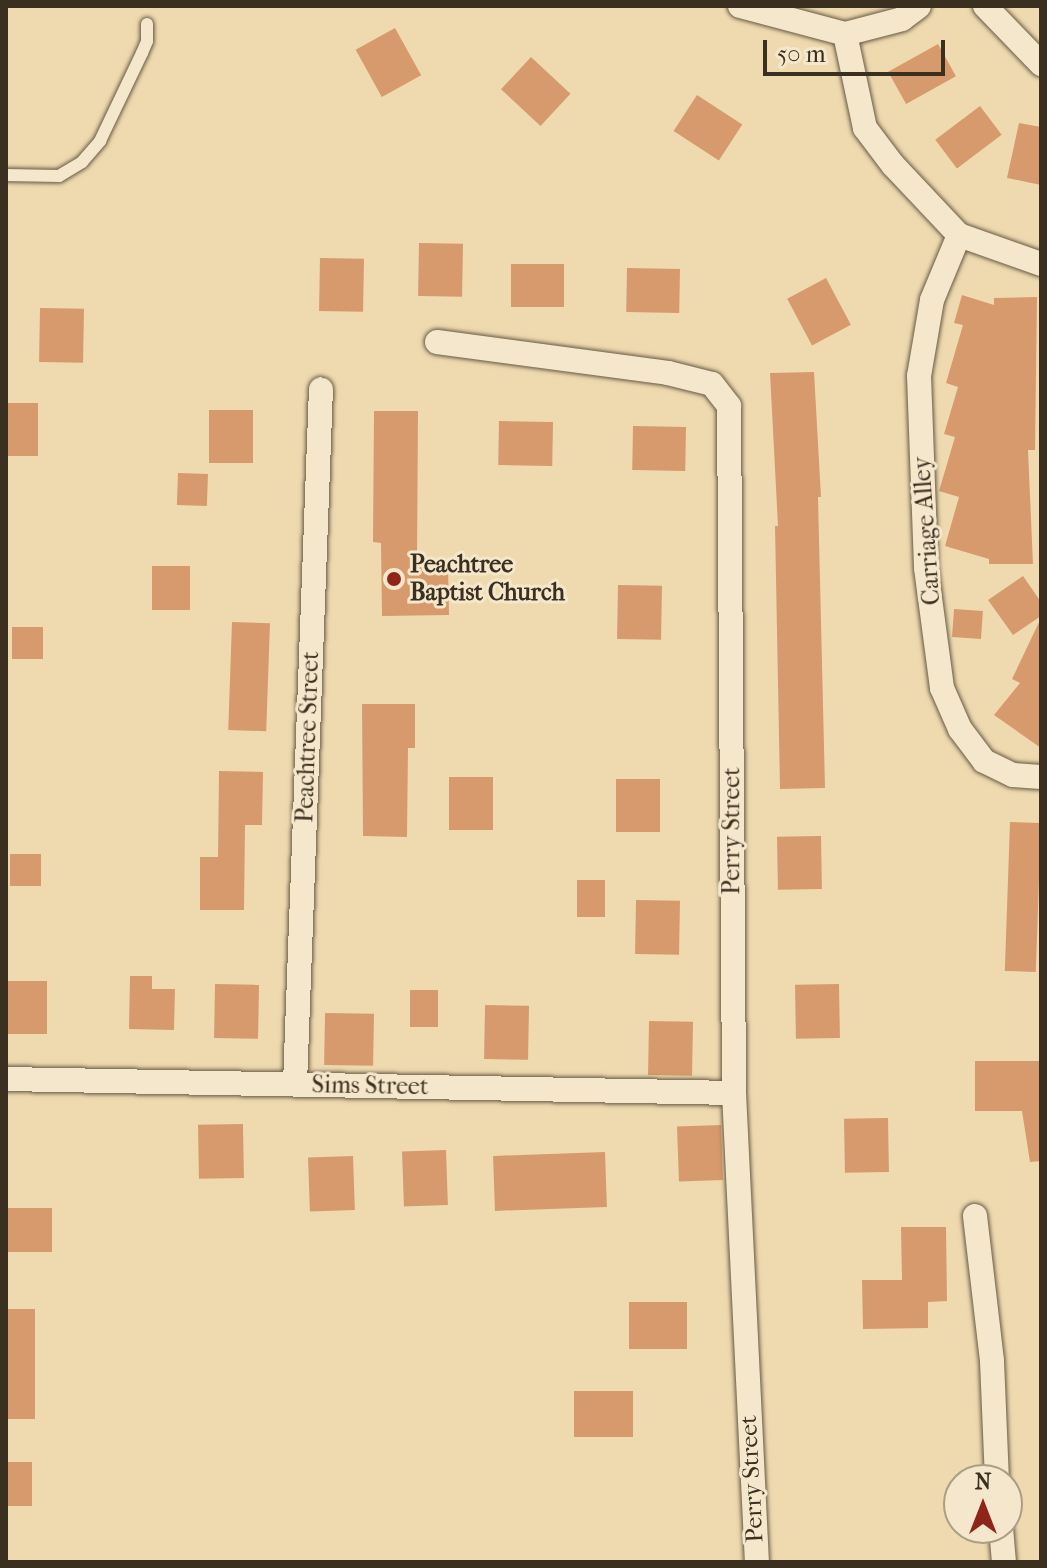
<!DOCTYPE html>
<style>
body{margin:0}
#map{position:relative;width:1047px;height:1568px;overflow:hidden;background:#efdab0;font-family:"IM FELL French Canon",serif}
div>[style]{position:absolute}
[style*='--x']{left:calc(var(--x)*1px);top:calc(var(--y)*1px);width:calc(var(--w)*1px);rotate:calc(var(--a)*1deg)}
.building>*{inset:0;background:#d79a6c;transform-origin:0 0}
.roads{filter:drop-shadow(0 0 2px #685a44) drop-shadow(0 0 2px #685a44)}
.service>*{height:12px;margin:-6px;padding:0 6px;transform-origin:6px;border-radius:6px;background:#f5e7cc}
.minor>*{height:24px;margin:-12px;padding:0 12px;transform-origin:12px;border-radius:12px;background:#f5e7cc}
.dots>*{width:22px;height:22px;translate:-50% -50%;box-sizing:border-box;border:4px solid #f5e7cc;border-radius:50%}
span{translate:-50% -50%;white-space:nowrap;text-align:center;line-height:1.15;-webkit-text-stroke:6px #f5e7cc;paint-order:stroke}
.street-label{font-size:24px;color:#3b2f20}
.poi-label{font-size:24px;color:#3b2f20;font-weight:700}
.left{translate:0 -50%;text-align:left}
.frame{position:absolute;inset:0;border:8px solid #3b2f20;pointer-events:none}
.north{position:absolute;left:943px;top:1464px;width:80px;height:80px;box-sizing:border-box;background:#f5e7cc;border:2px solid #ab9d87;border-radius:50%;rotate:0deg;font-size:22px;font-weight:700;line-height:32px;text-align:center;color:#3b2f20}
.north::after{content:'';display:block;margin:auto;width:28px;height:36px;background:#8f2418;clip-path:polygon(50% 0,100% 100%,50% 72%,0 100%)}
.scale{position:absolute;left:763px;top:40px;width:182px;height:36px;box-sizing:border-box;border:4px solid #3b2f20;border-top:0;padding-left:10px;font-size:24px;line-height:28px;white-space:nowrap;color:#3b2f20;-webkit-text-stroke:6px #f5e7cc;paint-order:stroke}
</style>
<div id="map">
<div class="building">
<div style="left:395px;top:28px;width:54px;height:45px;rotate:61deg"></div>
<div style="left:938px;top:44px;width:37px;height:57px;rotate:61deg"></div>
<div style="left:531px;top:57px;width:54px;height:44px;rotate:43deg"></div>
<div style="left:697px;top:95px;width:54px;height:43px;rotate:33deg"></div>
<div style="left:980px;top:106px;width:36px;height:56px;rotate:53deg"></div>
<div style="clip-path:polygon(1019px 123px,1041px 127px,1041px 185px,1007px 178px)"></div>
<div style="left:419px;top:243px;width:44px;height:53px;rotate:1deg"></div>
<div style="left:320px;top:258px;width:44px;height:53px;rotate:1deg"></div>
<div style="left:511px;top:264px;width:53px;height:43px"></div>
<div style="left:627px;top:268px;width:53px;height:44px;rotate:1deg"></div>
<div style="left:826px;top:278px;width:53px;height:44px;rotate:62deg"></div>
<div style="clip-path:polygon(962px 295px,994px 305px,994px 298px,1037px 297px,1035px 450px,1028px 450px,1033px 564px,989px 564px,989px 559px,945px 546px,959px 497px,939px 491px,955px 437px,944px 434px,958px 387px,946px 383px,963px 325px,954px 323px)"></div>
<div style="left:40px;top:308px;width:44px;height:54px;rotate:1deg"></div>
<div style="clip-path:polygon(814px 372px,821px 497px,818px 497px,825px 788px,780px 789px,775px 526px,778px 526px,770px 373px)"></div>
<div style="left:6px;top:403px;width:32px;height:53px"></div>
<div style="left:209px;top:410px;width:44px;height:53px"></div>
<div style="clip-path:polygon(374px 411px,418px 411px,417px 566px,448px 566px,449px 615px,382px 616px,381px 543px,373px 542px)"></div>
<div style="left:499px;top:421px;width:54px;height:44px;rotate:1deg"></div>
<div style="left:633px;top:426px;width:53px;height:44px;rotate:1deg"></div>
<div style="left:178px;top:473px;width:30px;height:32px;rotate:2deg"></div>
<div style="left:152px;top:566px;width:38px;height:44px"></div>
<div style="clip-path:polygon(1023px 576px,1041px 602px,1041px 616px,1013px 635px,988px 600px)"></div>
<div style="left:618px;top:585px;width:44px;height:54px;rotate:1deg"></div>
<div style="left:954px;top:609px;width:29px;height:28px;rotate:4deg"></div>
<div style="clip-path:polygon(1041px 618px,1041px 748px,994px 715px,1020px 683px,1012px 679px)"></div>
<div style="left:232px;top:622px;width:38px;height:108px;rotate:2deg"></div>
<div style="left:12px;top:627px;width:31px;height:32px"></div>
<div style="clip-path:polygon(362px 704px,415px 704px,415px 748px,408px 748px,407px 837px,363px 836px)"></div>
<div style="clip-path:polygon(219px 771px,263px 772px,262px 825px,245px 825px,244px 910px,200px 910px,200px 857px,218px 857px)"></div>
<div style="left:449px;top:777px;width:44px;height:53px"></div>
<div style="left:616px;top:779px;width:44px;height:53px"></div>
<div style="left:1010px;top:822px;width:31px;height:149px;rotate:2deg"></div>
<div style="left:821px;top:836px;width:53px;height:44px;rotate:89deg"></div>
<div style="left:10px;top:854px;width:31px;height:32px"></div>
<div style="left:577px;top:880px;width:28px;height:37px"></div>
<div style="left:636px;top:900px;width:44px;height:54px;rotate:1deg"></div>
<div style="clip-path:polygon(130px 976px,152px 976px,152px 989px,175px 989px,174px 1030px,129px 1029px)"></div>
<div style="left:6px;top:981px;width:41px;height:53px"></div>
<div style="left:215px;top:984px;width:44px;height:54px;rotate:1deg"></div>
<div style="left:839px;top:984px;width:54px;height:44px;rotate:89deg"></div>
<div style="left:438px;top:990px;width:37px;height:28px;rotate:90deg"></div>
<div style="left:485px;top:1005px;width:44px;height:54px;rotate:1deg"></div>
<div style="left:325px;top:1013px;width:49px;height:52px;rotate:1deg"></div>
<div style="left:649px;top:1021px;width:44px;height:54px;rotate:1deg"></div>
<div style="clip-path:polygon(975px 1061px,1041px 1061px,1041px 1161px,1030px 1162px,1022px 1111px,975px 1111px)"></div>
<div style="left:888px;top:1118px;width:54px;height:44px;rotate:89deg"></div>
<div style="left:243px;top:1124px;width:54px;height:45px;rotate:89deg"></div>
<div style="left:721px;top:1125px;width:55px;height:44px;rotate:88deg"></div>
<div style="left:446px;top:1150px;width:55px;height:44px;rotate:88deg"></div>
<div style="left:605px;top:1152px;width:55px;height:112px;rotate:88deg"></div>
<div style="left:353px;top:1156px;width:54px;height:45px;rotate:88deg"></div>
<div style="left:6px;top:1208px;width:46px;height:44px"></div>
<div style="clip-path:polygon(901px 1227px,946px 1227px,947px 1301px,928px 1302px,928px 1328px,863px 1329px,862px 1280px,902px 1280px)"></div>
<div style="left:629px;top:1302px;width:58px;height:47px"></div>
<div style="left:6px;top:1309px;width:29px;height:110px"></div>
<div style="left:574px;top:1391px;width:59px;height:46px"></div>
<div style="left:6px;top:1462px;width:26px;height:44px"></div>
</div>
<div class="roads">
<div class="service">
<div style="--x:6;--y:175;--w:53;--a:1.1"></div>
<div style="--x:59;--y:176;--w:27;--a:-31"></div>
<div style="--x:82;--y:162;--w:28;--a:-49"></div>
<div style="--x:100;--y:141;--w:98;--a:-64.5"></div>
<div style="--x:142;--y:53;--w:13;--a:-67"></div>
<div style="--x:147;--y:41;--w:17;--a:-90"></div>
</div>
<div class="minor">
<div style="--x:740;--y:6;--w:109;--a:14.9"></div>
<div style="--x:845;--y:34;--w:59;--a:-14.7"></div>
<div style="--x:902;--y:19;--w:21;--a:-37"></div>
<div style="--x:985;--y:6;--w:81;--a:46"></div>
<div style="--x:845;--y:34;--w:96;--a:78"></div>
<div style="--x:865;--y:128;--w:46;--a:52.9"></div>
<div style="--x:893;--y:165;--w:96;--a:46.7"></div>
<div style="--x:959;--y:235;--w:87;--a:19.5"></div>
<div style="--x:959;--y:235;--w:70;--a:112.6"></div>
<div style="--x:932;--y:300;--w:77;--a:99.7"></div>
<div style="--x:919;--y:376;--w:192;--a:87.9"></div>
<div style="--x:926;--y:568;--w:121;--a:82.4"></div>
<div style="--x:942;--y:688;--w:45;--a:66.3"></div>
<div style="--x:960;--y:729;--w:40;--a:53"></div>
<div style="--x:984;--y:761;--w:32;--a:26"></div>
<div style="--x:1013;--y:775;--w:28;--a:4"></div>
<div style="--x:437;--y:342;--w:233;--a:7.6"></div>
<div style="--x:668;--y:373;--w:45;--a:14"></div>
<div style="--x:712;--y:384;--w:28;--a:52"></div>
<div style="--x:729;--y:406;--w:687;--a:89.58"></div>
<div style="--x:734;--y:1093;--w:470;--a:87.2"></div>
<div style="--x:6;--y:1079;--w:728;--a:1.1"></div>
<div style="--x:295;--y:1084;--w:695;--a:-87.86"></div>
<div style="--x:975;--y:1216;--w:146;--a:83.3"></div>
<div style="--x:992;--y:1361;--w:119;--a:87.6"></div>
<div style="--x:1001;--y:1528;--w:34;--a:85"></div>
</div>
</div>
<div class="dots">
<div style="left:394px;top:579px;background:#8f2418"></div>
</div>
<div class="street-label">
<span style="left:927px;top:531px;rotate:-94deg">Carriage Alley</span>
<span style="left:308px;top:737px;rotate:-88deg">Peachtree Street</span>
<span style="left:732px;top:831px;rotate:-90deg">Perry Street</span>
<span style="left:370px;top:1086px;rotate:1deg">Sims Street</span>
<span style="left:752px;top:1479px;rotate:-93deg">Perry Street</span>
</div>
<div class="poi-label">
<span class="left" style="left:410px;top:579px">Peachtree<br>Baptist Church</span>
</div>
<div class="frame"></div>
<div class="north">N</div>
<div class="scale">50 m</div>
</div>
